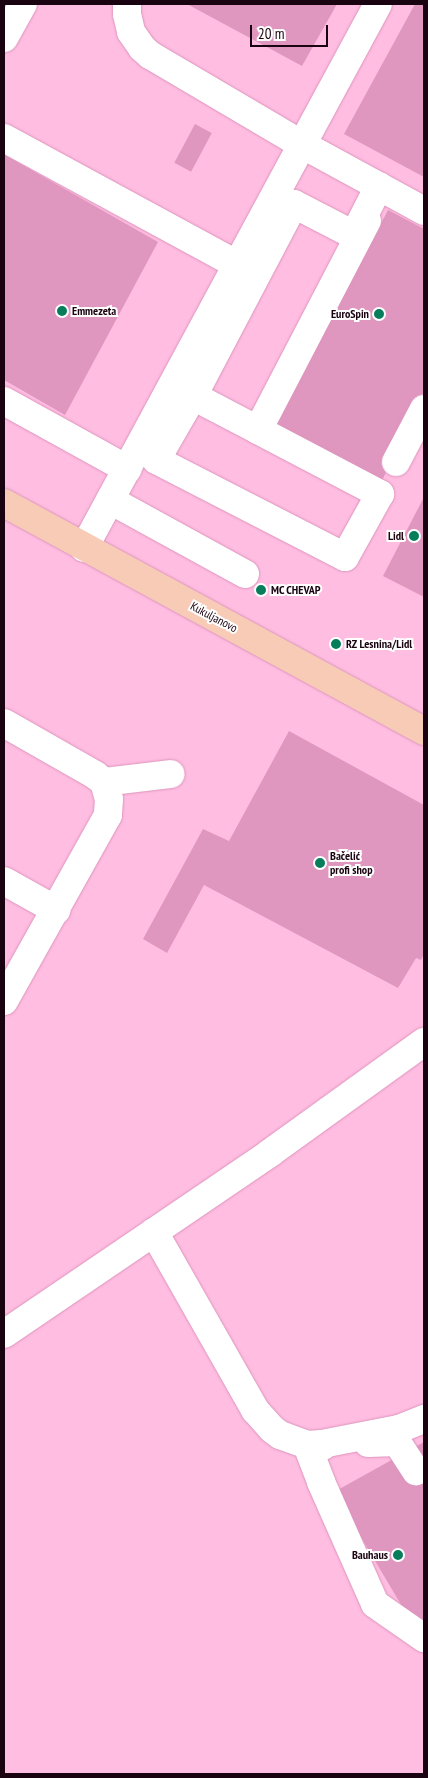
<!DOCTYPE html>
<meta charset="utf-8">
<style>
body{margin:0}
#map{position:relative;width:428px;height:1778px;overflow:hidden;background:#fccee7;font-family:"PT Sans Narrow",sans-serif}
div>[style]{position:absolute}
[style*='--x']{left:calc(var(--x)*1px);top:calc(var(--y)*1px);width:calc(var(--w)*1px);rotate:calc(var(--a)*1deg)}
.built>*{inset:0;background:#ffbde1;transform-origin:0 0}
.building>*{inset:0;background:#df97bf;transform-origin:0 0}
.roads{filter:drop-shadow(0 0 1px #dd95bd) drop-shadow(0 0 1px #dd95bd)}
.minor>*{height:28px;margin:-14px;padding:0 14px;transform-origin:14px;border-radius:14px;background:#fff}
.major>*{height:28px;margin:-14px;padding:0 14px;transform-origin:14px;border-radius:14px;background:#f7cbb6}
.dots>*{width:14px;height:14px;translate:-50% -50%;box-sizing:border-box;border:2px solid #fff;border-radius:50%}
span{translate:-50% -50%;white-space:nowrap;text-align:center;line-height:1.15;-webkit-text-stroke:4px #fff;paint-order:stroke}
.poi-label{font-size:12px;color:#190310;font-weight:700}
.left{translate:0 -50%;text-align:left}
.right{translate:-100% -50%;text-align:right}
.street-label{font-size:12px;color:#190310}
.frame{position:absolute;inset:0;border:5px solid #190310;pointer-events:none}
.scale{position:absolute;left:250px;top:25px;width:78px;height:22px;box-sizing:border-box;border:2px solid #190310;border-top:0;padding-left:6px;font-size:15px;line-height:18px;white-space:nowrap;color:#190310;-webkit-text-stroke:4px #fff;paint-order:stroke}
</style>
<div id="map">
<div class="built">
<div style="left:4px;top:4px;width:420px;height:1770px"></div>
</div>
<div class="building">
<div style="clip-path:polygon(187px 4px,337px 4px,302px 66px)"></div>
<div style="clip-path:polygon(415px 4px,424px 4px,424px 177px,344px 134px)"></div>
<div style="left:195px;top:124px;width:19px;height:44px;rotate:28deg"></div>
<div style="clip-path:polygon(5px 155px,158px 242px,65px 415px,4px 380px)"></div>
<div style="clip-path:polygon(388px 210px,424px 229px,424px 400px,380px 484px,274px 429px)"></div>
<div style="clip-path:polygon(424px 497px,424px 597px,383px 576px)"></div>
<div style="clip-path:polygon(289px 731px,424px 805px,424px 954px,421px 960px,416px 958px,398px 988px,204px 885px,167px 953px,143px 939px,203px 829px,229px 841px)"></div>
<div style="clip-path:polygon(424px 1442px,424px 1630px,409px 1618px,334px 1492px)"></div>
</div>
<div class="roads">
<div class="minor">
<div style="--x:127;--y:4;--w:10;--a:90"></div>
<div style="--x:127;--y:14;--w:18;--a:77"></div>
<div style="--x:131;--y:32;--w:19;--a:55"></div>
<div style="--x:142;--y:48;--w:11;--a:41"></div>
<div style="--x:150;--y:55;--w:178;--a:30.5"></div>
<div style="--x:303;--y:145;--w:138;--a:28.6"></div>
<div style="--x:4;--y:38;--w:39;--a:-61"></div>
<div style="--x:4;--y:138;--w:266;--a:28.5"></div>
<div style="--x:173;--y:386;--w:22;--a:27"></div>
<div style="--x:193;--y:396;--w:73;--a:27.6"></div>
<div style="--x:258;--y:430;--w:138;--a:27.7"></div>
<div style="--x:380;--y:494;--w:72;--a:119.1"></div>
<div style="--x:345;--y:557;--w:212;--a:-152.8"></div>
<div style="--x:156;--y:460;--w:74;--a:-60"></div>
<div style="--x:193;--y:396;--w:217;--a:-62.3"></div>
<div style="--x:294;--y:204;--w:68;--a:27.3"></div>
<div style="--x:354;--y:235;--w:55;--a:-63"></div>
<div style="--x:4;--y:401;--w:141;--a:28.9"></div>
<div style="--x:258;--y:430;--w:236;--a:-62.5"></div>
<div style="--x:396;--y:462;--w:60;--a:-62.2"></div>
<div style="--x:110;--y:500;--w:154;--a:28.7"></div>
<div style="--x:84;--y:548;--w:618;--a:-61.61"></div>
<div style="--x:4;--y:723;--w:105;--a:29.7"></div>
<div style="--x:95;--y:775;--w:11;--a:38"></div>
<div style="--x:104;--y:782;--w:18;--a:74"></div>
<div style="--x:109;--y:799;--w:16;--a:94"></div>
<div style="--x:108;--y:815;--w:213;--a:119.2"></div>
<div style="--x:104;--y:782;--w:67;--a:-6.8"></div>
<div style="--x:4;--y:881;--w:60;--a:29.1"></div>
<div style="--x:154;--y:1232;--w:205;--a:60.4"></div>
<div style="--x:255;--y:1410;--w:25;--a:48"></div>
<div style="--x:272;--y:1429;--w:10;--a:37"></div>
<div style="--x:280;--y:1435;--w:29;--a:20"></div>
<div style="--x:307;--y:1445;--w:15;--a:-4"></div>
<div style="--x:322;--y:1444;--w:78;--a:-11"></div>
<div style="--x:399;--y:1429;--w:27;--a:-22"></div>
<div style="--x:4;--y:1334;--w:322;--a:-34.2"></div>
<div style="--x:270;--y:1153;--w:190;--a:-35.8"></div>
<div style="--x:368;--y:1443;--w:29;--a:-2"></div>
<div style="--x:397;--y:1442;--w:35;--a:57"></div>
<div style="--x:323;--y:1446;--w:16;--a:-176"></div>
<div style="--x:307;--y:1445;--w:40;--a:69"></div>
<div style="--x:321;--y:1482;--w:133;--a:66.1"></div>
<div style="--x:375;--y:1604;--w:60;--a:34.8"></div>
</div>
<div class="major">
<div style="--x:4;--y:503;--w:478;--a:28.5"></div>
</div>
</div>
<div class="dots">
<div style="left:62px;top:311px;background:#077d5b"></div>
<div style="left:379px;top:314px;background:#077d5b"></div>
<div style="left:414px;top:536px;background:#077d5b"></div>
<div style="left:261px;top:590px;background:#077d5b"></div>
<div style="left:336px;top:644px;background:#077d5b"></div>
<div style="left:320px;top:863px;background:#077d5b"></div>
<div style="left:398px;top:1555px;background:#077d5b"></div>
</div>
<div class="poi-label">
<span class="left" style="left:72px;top:311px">Emmezeta</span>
<span class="right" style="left:369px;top:314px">EuroSpin</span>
<span class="right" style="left:404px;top:536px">Lidl</span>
<span class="left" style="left:271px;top:590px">MC CHEVAP</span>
<span class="left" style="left:346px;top:644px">RZ Lesnina/Lidl</span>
<span class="left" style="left:330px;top:863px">Bačelić<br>profi shop</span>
<span class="right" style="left:388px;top:1555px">Bauhaus</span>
</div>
<div class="street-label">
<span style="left:214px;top:617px;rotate:28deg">Kukuljanovo</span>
</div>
<div class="frame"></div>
<div class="scale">20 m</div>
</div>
